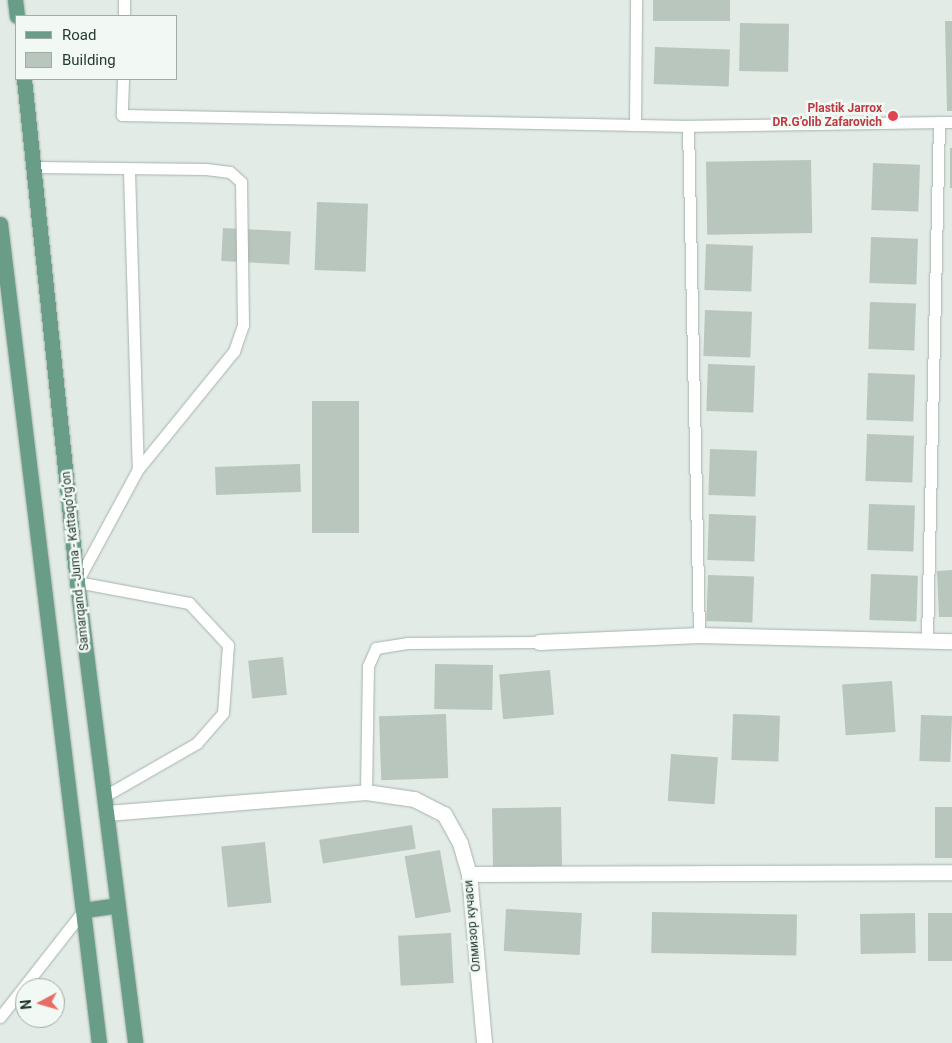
<!DOCTYPE html>
<meta charset="utf-8">
<style>
body{margin:0}
#map{position:relative;width:952px;height:1043px;overflow:hidden;background:#e2ebe6;font-family:Roboto,sans-serif}
div>[style]{position:absolute}
[style*='--x']{left:calc(var(--x)*1px);top:calc(var(--y)*1px);width:calc(var(--w)*1px);rotate:calc(var(--a)*1deg)}
.building>*{inset:0;background:#b8c6be;transform-origin:0 0}
.roads{filter:drop-shadow(0 0 1px #a5b3ac) drop-shadow(0 0 1px #a5b3ac)}
.service>*{height:11px;margin:-5.5px;padding:0 5.5px;transform-origin:5.5px;border-radius:5.5px;background:#fff}
.minor>*{height:15px;margin:-7.5px;padding:0 7.5px;transform-origin:7.5px;border-radius:7.5px;background:#fff}
.primary>*{height:15px;margin:-7.5px;padding:0 7.5px;transform-origin:7.5px;border-radius:7.5px;background:#6a9d87}
.dots>*{width:14px;height:14px;translate:-50% -50%;box-sizing:border-box;border:2px solid #f2f8f4;border-radius:50%}
span{translate:-50% -50%;white-space:nowrap;text-align:center;line-height:1.15;-webkit-text-stroke:5px #f2f8f4;paint-order:stroke}
.health-label{font-size:12px;color:#be3a42;font-weight:700}
.right{translate:-100% -50%;text-align:right}
.street-label{font-size:12px;color:#243b30}
.legend{position:absolute;left:15px;top:15px;width:162px;height:65px;box-sizing:border-box;background:#f2f8f4;border:1px solid #a0aca6;margin:0;padding:6px 9px;list-style:none;font-size:15px;color:#243b30}
.legend li{display:flex;align-items:center;gap:10px;height:25px}
.legend b{width:25px;border:1px solid #a0aca6}
.north{position:absolute;left:15px;top:978px;width:50px;height:50px;box-sizing:border-box;background:#f2f8f4;border:1px solid #a0aca6;border-radius:50%;rotate:264deg;font-size:14px;font-weight:700;line-height:20px;text-align:center;color:#243b30}
.north::after{content:'';display:block;margin:auto;width:18px;height:22px;background:#e76d64;clip-path:polygon(50% 0,100% 100%,50% 72%,0 100%)}
</style>
<div id="map">
<div class="building">
<div style="left:653px;top:0;width:77px;height:21px"></div>
<div style="clip-path:polygon(945px 21px,952px 21px,952px 111px,947px 111px)"></div>
<div style="left:740px;top:23px;width:49px;height:48px;rotate:1deg"></div>
<div style="left:655px;top:47px;width:75px;height:37px;rotate:2deg"></div>
<div style="left:950px;top:148px;width:2px;height:40px"></div>
<div style="left:811px;top:160px;width:73px;height:105px;rotate:89deg"></div>
<div style="left:873px;top:163px;width:47px;height:47px;rotate:2deg"></div>
<div style="left:317px;top:202px;width:51px;height:68px;rotate:2deg"></div>
<div style="left:223px;top:228px;width:68px;height:33px;rotate:3deg"></div>
<div style="left:871px;top:237px;width:47px;height:46px;rotate:2deg"></div>
<div style="left:706px;top:244px;width:47px;height:46px;rotate:2deg"></div>
<div style="left:870px;top:302px;width:46px;height:47px;rotate:2deg"></div>
<div style="left:705px;top:310px;width:47px;height:46px;rotate:2deg"></div>
<div style="left:708px;top:364px;width:47px;height:47px;rotate:2deg"></div>
<div style="left:868px;top:373px;width:47px;height:47px;rotate:2deg"></div>
<div style="left:312px;top:401px;width:47px;height:132px"></div>
<div style="left:867px;top:434px;width:47px;height:47px;rotate:2deg"></div>
<div style="left:710px;top:449px;width:47px;height:46px;rotate:2deg"></div>
<div style="left:300px;top:464px;width:28px;height:85px;rotate:88deg"></div>
<div style="left:869px;top:504px;width:46px;height:46px;rotate:2deg"></div>
<div style="left:709px;top:514px;width:47px;height:46px;rotate:2deg"></div>
<div style="clip-path:polygon(952px 570px,952px 617px,939px 617px,937px 571px)"></div>
<div style="left:871px;top:574px;width:47px;height:46px;rotate:2deg"></div>
<div style="left:708px;top:575px;width:46px;height:46px;rotate:2deg"></div>
<div style="left:283px;top:657px;width:38px;height:35px;rotate:84deg"></div>
<div style="left:435px;top:664px;width:58px;height:45px;rotate:1deg"></div>
<div style="left:550px;top:670px;width:45px;height:51px;rotate:85deg"></div>
<div style="left:892px;top:681px;width:51px;height:50px;rotate:86deg"></div>
<div style="left:446px;top:714px;width:64px;height:67px;rotate:88deg"></div>
<div style="left:733px;top:714px;width:47px;height:46px;rotate:2deg"></div>
<div style="left:921px;top:715px;width:31px;height:46px;rotate:2deg"></div>
<div style="left:671px;top:754px;width:47px;height:47px;rotate:4deg"></div>
<div style="left:561px;top:807px;width:59px;height:69px;rotate:89deg"></div>
<div style="left:952px;top:807px;width:51px;height:17px;rotate:90deg"></div>
<div style="left:412px;top:825px;width:24px;height:94px;rotate:81deg"></div>
<div style="left:265px;top:842px;width:61px;height:44px;rotate:84deg"></div>
<div style="left:440px;top:850px;width:63px;height:36px;rotate:80deg"></div>
<div style="left:506px;top:909px;width:76px;height:42px;rotate:3deg"></div>
<div style="left:652px;top:912px;width:145px;height:41px;rotate:1deg"></div>
<div style="left:915px;top:913px;width:40px;height:55px;rotate:89deg"></div>
<div style="left:952px;top:913px;width:48px;height:24px;rotate:90deg"></div>
<div style="left:451px;top:933px;width:50px;height:53px;rotate:87deg"></div>
</div>
<div class="roads">
<div class="service">
<div style="--x:124;--y:16;--w:16;--a:-90"></div>
<div style="--x:123;--y:79;--w:36;--a:92"></div>
<div style="--x:122;--y:115;--w:566;--a:1.11"></div>
<div style="--x:688;--y:126;--w:509;--a:88.76"></div>
<div style="--x:939;--y:122;--w:13;--a:0"></div>
<div style="--x:635;--y:125;--w:125;--a:-89.5"></div>
<div style="--x:688;--y:126;--w:251;--a:-0.9"></div>
<div style="--x:939;--y:122;--w:518;--a:91.33"></div>
<div style="--x:35;--y:167;--w:171;--a:0.7"></div>
<div style="--x:206;--y:169;--w:24;--a:7"></div>
<div style="--x:230;--y:172;--w:15;--a:42"></div>
<div style="--x:241;--y:182;--w:143;--a:89.2"></div>
<div style="--x:243;--y:325;--w:28;--a:109"></div>
<div style="--x:234;--y:351;--w:152;--a:129.1"></div>
<div style="--x:138;--y:469;--w:128;--a:118.4"></div>
<div style="--x:77;--y:582;--w:114;--a:10.6"></div>
<div style="--x:189;--y:603;--w:57;--a:47.1"></div>
<div style="--x:228;--y:645;--w:68;--a:94.2"></div>
<div style="--x:223;--y:713;--w:40;--a:131"></div>
<div style="--x:197;--y:743;--w:106;--a:150.1"></div>
<div style="--x:129;--y:171;--w:298;--a:88.3"></div>
<div style="--x:366;--y:792;--w:126;--a:-89.1"></div>
<div style="--x:368;--y:666;--w:20;--a:-66"></div>
<div style="--x:376;--y:648;--w:31;--a:-9"></div>
<div style="--x:407;--y:643;--w:132;--a:-0.4"></div>
<div style="--x:0;--y:1017;--w:136;--a:-51.9"></div>
</div>
<div class="minor">
<div style="--x:539;--y:642;--w:160;--a:-2.5"></div>
<div style="--x:699;--y:635;--w:253;--a:1.4"></div>
<div style="--x:107;--y:813;--w:260;--a:-4.6"></div>
<div style="--x:366;--y:792;--w:49;--a:8.3"></div>
<div style="--x:414;--y:799;--w:34;--a:27"></div>
<div style="--x:444;--y:814;--w:33;--a:61"></div>
<div style="--x:460;--y:843;--w:32;--a:74"></div>
<div style="--x:469;--y:874;--w:170;--a:84.9"></div>
<div style="--x:469;--y:874;--w:483;--a:-0.2"></div>
</div>
<div class="primary">
<div style="--x:15;--y:0;--w:16;--a:83"></div>
<div style="--x:24;--y:79;--w:506;--a:83.99"></div>
<div style="--x:77;--y:582;--w:465;--a:82.8"></div>
<div style="--x:0;--y:224;--w:825;--a:83.11"></div>
<div style="--x:84;--y:910;--w:34;--a:-8"></div>
</div>
</div>
<div class="dots">
<div style="left:893px;top:116px;background:#e0444e"></div>
</div>
<div class="health-label">
<span class="right" style="left:882px;top:116px">Plastik Jarrox<br>DR.G’olib Zafarovich</span>
</div>
<div class="street-label">
<span style="left:76px;top:561px;rotate:-96deg">Samarqand - Juma - Kattaqo‘rg‘on</span>
<span style="left:473px;top:926px;rotate:-95deg">Олмизор кучаси</span>
</div>
<ul class="legend">
<li><b style="height:6px;background:#6a9d87"></b>Road</li>
<li><b style="height:14px;background:#b8c6be"></b>Building</li>
</ul>
<div class="north">N</div>
</div>
